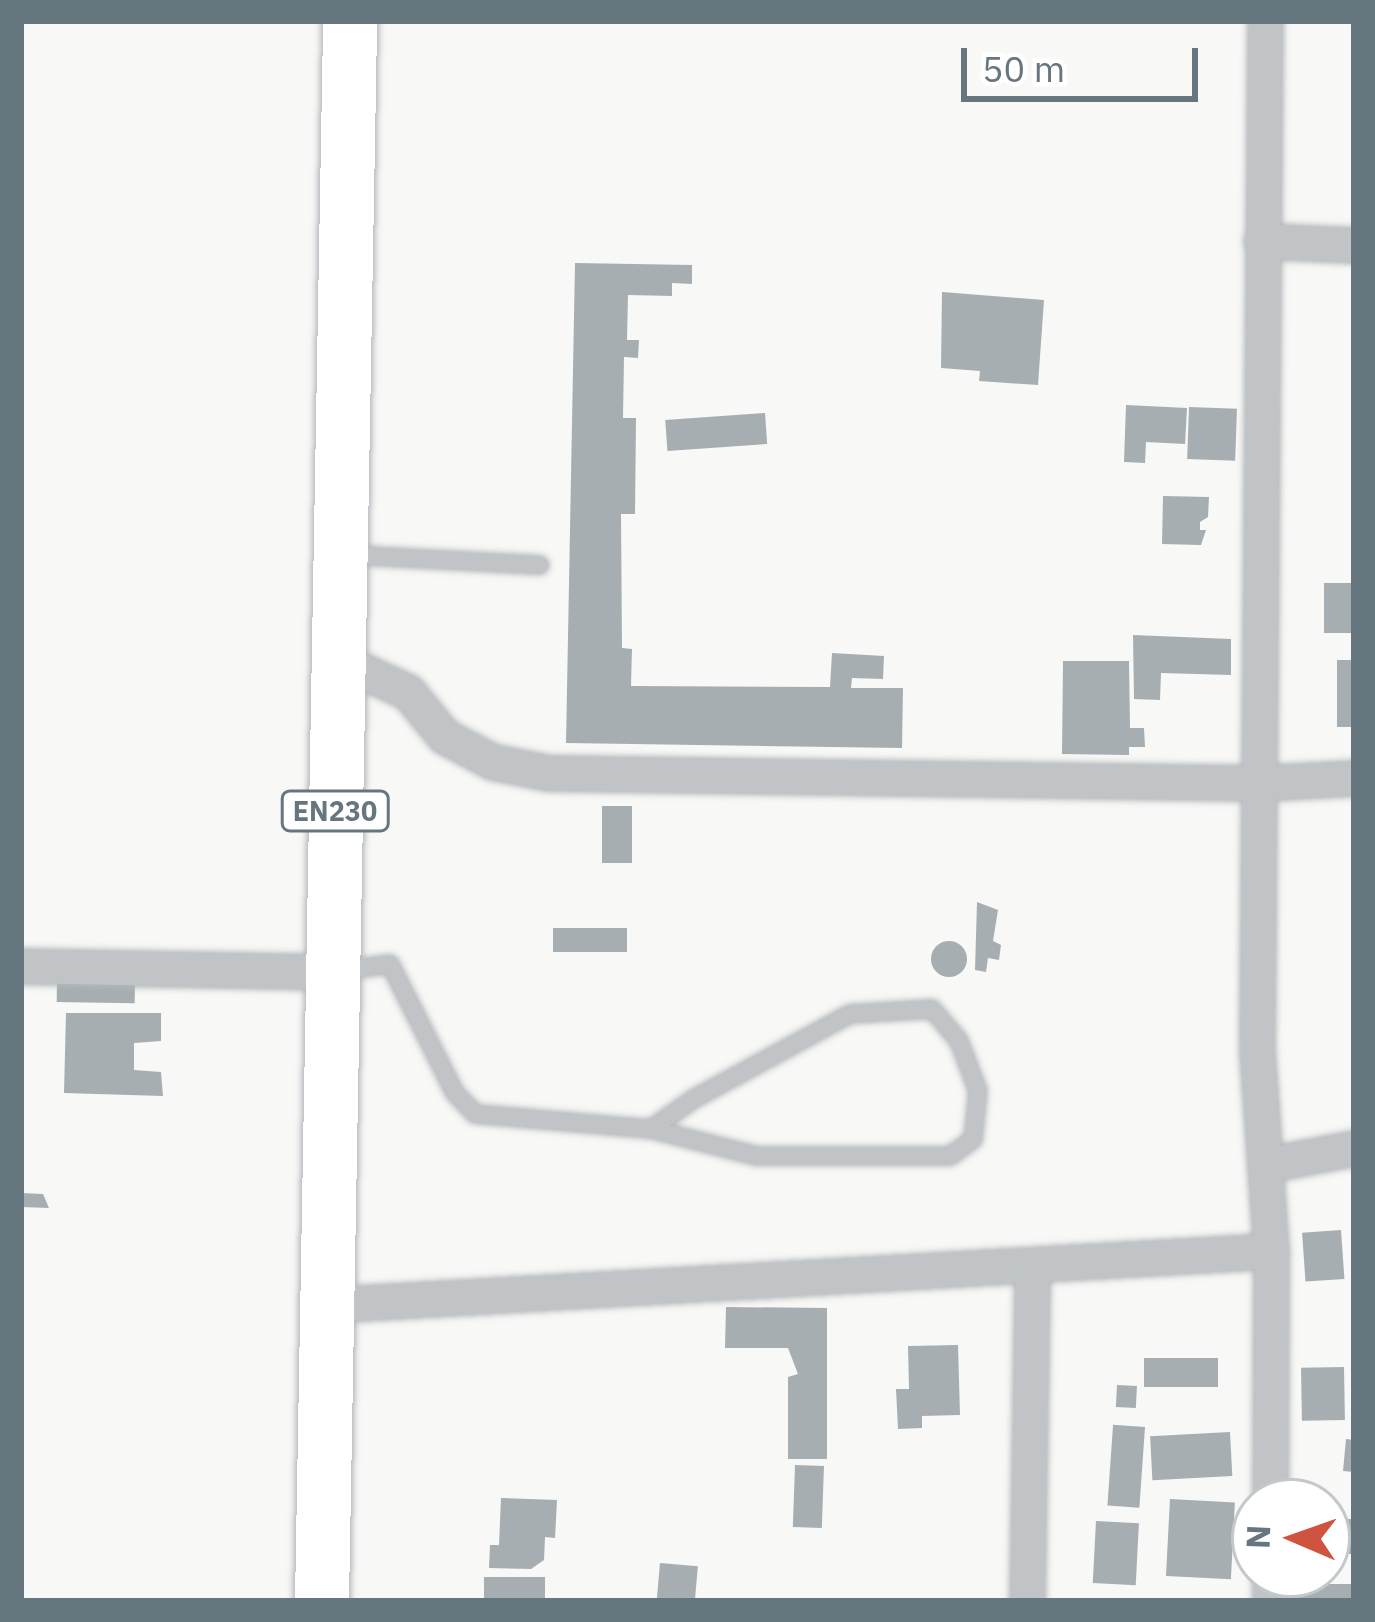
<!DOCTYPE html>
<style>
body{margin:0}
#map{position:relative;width:1375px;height:1622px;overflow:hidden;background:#f8f8f6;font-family:"IBM Plex Sans",sans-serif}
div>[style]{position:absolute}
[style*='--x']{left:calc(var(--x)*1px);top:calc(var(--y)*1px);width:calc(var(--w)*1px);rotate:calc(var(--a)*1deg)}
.building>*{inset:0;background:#a6aeb2;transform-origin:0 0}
.round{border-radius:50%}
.roads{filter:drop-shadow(0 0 3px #b2b7ba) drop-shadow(0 0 3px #b2b7ba)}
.lane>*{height:16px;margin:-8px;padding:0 8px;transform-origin:8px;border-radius:8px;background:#c0c4c7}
.street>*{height:33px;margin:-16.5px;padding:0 16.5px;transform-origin:16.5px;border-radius:16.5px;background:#c0c4c7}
.primary>*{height:54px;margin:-27px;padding:0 27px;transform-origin:27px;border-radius:27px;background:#fff}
span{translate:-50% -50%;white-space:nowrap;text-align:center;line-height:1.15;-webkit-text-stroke:12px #fff;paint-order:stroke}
.shield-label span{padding:3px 9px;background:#fff;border:3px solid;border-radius:9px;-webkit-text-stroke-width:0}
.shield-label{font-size:27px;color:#66767e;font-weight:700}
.frame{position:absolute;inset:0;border:24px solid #66767e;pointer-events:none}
.north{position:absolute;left:1231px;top:1478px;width:120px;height:120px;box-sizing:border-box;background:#fff;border:3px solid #c2c8cb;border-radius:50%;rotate:272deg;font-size:33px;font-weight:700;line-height:48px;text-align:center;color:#66767e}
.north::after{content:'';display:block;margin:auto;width:42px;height:54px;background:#d0533f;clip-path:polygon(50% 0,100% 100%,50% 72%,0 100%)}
.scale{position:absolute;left:961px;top:48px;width:237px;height:54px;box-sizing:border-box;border:6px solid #66767e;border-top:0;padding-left:15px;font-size:36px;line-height:42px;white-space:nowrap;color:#66767e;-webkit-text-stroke:9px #fff;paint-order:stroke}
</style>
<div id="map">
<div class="building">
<div style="clip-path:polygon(575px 263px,692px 265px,692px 284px,672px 283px,672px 296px,628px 295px,627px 340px,639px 340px,638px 358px,624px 357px,623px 418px,636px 418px,635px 514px,621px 514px,622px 648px,632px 649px,631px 686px,830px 687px,832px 653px,884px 656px,883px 679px,852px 678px,851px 688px,903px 688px,902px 748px,566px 743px)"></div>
<div style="clip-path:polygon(942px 292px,1044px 300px,1038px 385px,979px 381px,980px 371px,941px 368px)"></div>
<div style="clip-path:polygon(1126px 405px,1187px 408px,1185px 444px,1146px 442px,1145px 463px,1124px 462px)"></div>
<div style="left:1189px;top:407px;width:48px;height:52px;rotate:2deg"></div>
<div style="left:765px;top:413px;width:31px;height:100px;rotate:86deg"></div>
<div style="clip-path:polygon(1163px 496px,1209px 497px,1208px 517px,1200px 522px,1200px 530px,1206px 530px,1201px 545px,1162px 544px)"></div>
<div style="left:1324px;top:583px;width:30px;height:50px"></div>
<div style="clip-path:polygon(1133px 635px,1231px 639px,1231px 675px,1161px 673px,1160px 700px,1134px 699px)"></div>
<div style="left:1337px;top:660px;width:17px;height:67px"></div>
<div style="clip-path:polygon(1063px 661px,1129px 661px,1130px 728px,1144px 728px,1145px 747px,1129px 747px,1129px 755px,1062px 754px)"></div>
<div style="left:602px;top:806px;width:30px;height:57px"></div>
<div style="clip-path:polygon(977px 902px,998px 910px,993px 941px,1001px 945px,999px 960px,988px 958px,986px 972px,975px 970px)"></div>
<div style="left:627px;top:928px;width:24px;height:74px;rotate:90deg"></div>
<div class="round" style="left:931px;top:941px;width:36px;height:36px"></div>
<div style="left:57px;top:983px;width:78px;height:19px;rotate:1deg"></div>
<div style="clip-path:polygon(66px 1013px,161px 1013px,161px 1041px,134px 1043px,134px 1070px,161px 1072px,163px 1096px,64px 1093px)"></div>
<div style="clip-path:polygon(21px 1193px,43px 1194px,49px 1208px,21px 1207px)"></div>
<div style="left:1341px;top:1230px;width:49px;height:39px;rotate:86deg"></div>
<div style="clip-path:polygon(726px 1307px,827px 1308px,827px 1459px,788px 1459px,788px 1377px,798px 1374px,788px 1348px,725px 1348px)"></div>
<div style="clip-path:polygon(958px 1345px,960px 1415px,922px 1416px,922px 1428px,898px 1429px,896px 1389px,909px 1389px,908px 1346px)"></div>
<div style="left:1218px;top:1358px;width:29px;height:74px;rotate:90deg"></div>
<div style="left:1344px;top:1367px;width:53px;height:43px;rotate:89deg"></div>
<div style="left:1117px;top:1385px;width:20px;height:22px;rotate:3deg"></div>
<div style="left:1145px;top:1427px;width:81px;height:32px;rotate:94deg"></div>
<div style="left:1230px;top:1432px;width:44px;height:80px;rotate:87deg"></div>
<div style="clip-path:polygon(1346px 1439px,1354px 1440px,1354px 1472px,1343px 1471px)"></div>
<div style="left:795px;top:1465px;width:29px;height:62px;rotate:2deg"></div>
<div style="clip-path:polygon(501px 1498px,557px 1500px,555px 1538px,545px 1537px,544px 1560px,531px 1569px,489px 1568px,490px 1545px,499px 1545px)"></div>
<div style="left:1170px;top:1499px;width:65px;height:77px;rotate:3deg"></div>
<div style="left:1337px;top:1519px;width:17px;height:35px"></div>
<div style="left:1096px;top:1521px;width:43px;height:62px;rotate:3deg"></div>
<div style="left:660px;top:1563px;width:38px;height:38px;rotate:5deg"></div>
<div style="clip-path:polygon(1300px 1574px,1330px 1574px,1330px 1584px,1354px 1584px,1354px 1601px,1290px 1601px,1290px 1587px,1299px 1587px)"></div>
<div style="left:484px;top:1577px;width:61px;height:24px"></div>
</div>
<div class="roads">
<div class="lane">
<div style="--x:347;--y:555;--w:193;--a:3"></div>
<div style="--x:339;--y:971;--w:51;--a:-7.8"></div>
<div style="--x:390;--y:964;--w:144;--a:63.3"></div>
<div style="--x:455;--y:1093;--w:29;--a:46"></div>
<div style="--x:475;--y:1114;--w:177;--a:4.9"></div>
<div style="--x:651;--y:1129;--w:108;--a:14.4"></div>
<div style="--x:756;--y:1156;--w:194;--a:0"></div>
<div style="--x:950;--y:1156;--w:29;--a:-36"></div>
<div style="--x:973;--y:1139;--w:48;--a:-84.1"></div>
<div style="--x:978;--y:1091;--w:53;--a:-110.8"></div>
<div style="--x:959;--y:1041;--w:42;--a:-130.2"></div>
<div style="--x:932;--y:1009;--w:82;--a:176.5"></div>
<div style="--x:850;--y:1014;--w:176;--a:151.5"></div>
<div style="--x:695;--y:1098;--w:54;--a:144.8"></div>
</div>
<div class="street">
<div style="--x:1265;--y:21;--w:1030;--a:90.45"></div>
<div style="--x:1257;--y:1051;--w:200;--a:86"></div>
<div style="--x:1271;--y:1251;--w:251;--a:90.2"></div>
<div style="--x:1261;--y:241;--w:93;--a:2.5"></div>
<div style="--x:339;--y:660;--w:76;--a:24.9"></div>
<div style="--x:408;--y:692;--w:57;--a:50.7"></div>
<div style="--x:444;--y:736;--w:55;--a:28"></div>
<div style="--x:493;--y:762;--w:57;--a:11.1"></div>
<div style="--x:549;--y:773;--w:711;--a:0.81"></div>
<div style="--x:1260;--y:783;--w:94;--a:-3"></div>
<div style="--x:21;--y:966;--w:311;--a:1.1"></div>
<div style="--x:1265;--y:1165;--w:91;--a:-10.8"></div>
<div style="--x:325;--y:1305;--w:948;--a:-3.27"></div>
<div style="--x:1027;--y:1601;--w:334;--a:-89.1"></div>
<div style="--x:1270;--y:1601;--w:27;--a:-90"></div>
</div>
<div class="primary">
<div style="--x:322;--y:1601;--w:1580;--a:-88.98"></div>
</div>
</div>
<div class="shield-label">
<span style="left:335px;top:811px">EN230</span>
</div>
<div class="frame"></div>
<div class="north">N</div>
<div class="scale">50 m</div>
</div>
